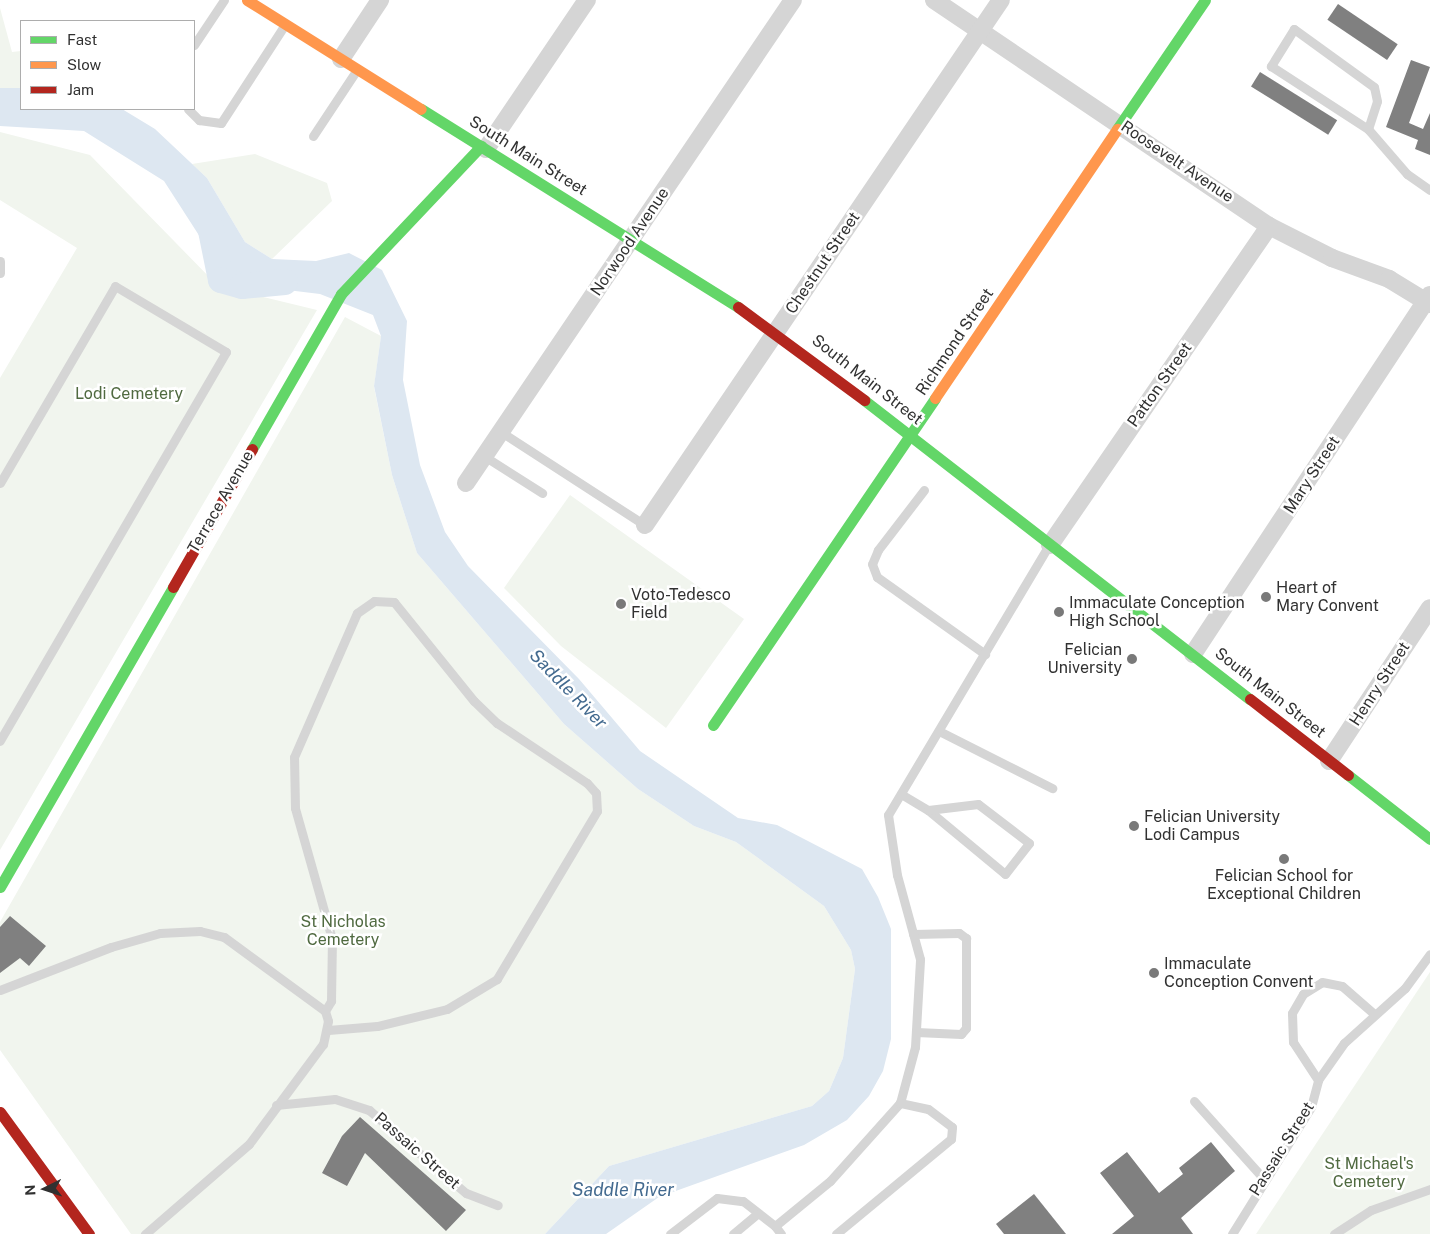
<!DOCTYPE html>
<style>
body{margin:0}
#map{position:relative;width:1430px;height:1234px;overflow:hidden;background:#fff;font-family:"Public Sans",sans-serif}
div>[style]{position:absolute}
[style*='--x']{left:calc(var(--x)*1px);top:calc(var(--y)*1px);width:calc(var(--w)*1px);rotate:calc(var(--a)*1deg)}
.green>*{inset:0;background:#f1f5ee}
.water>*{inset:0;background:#dde7f1}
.river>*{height:26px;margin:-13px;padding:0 13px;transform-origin:13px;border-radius:13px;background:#dde7f1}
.building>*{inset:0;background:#808080;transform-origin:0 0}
.lane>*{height:9px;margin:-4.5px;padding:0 4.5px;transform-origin:4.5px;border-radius:4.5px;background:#d5d5d5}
.street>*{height:18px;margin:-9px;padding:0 9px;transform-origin:9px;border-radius:9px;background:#d5d5d5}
.fast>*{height:11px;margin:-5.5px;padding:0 5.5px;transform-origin:5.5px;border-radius:5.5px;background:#63d668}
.slow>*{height:11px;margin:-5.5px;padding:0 5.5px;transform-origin:5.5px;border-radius:5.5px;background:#ff974d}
.jam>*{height:11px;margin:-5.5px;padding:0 5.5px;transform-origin:5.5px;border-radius:5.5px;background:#b3261e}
.dots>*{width:14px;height:14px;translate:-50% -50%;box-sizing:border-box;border:2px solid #fff;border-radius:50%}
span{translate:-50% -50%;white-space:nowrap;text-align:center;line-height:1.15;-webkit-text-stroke:5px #fff;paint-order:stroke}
.street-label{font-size:16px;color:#313131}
.park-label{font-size:16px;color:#506a40}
.poi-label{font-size:16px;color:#313131}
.left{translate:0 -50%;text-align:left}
.right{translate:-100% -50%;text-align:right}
.water-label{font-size:18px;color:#436a8f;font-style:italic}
.legend{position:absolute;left:20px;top:20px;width:175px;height:90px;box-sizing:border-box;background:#fff;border:1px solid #adadad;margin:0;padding:6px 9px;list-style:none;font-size:15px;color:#313131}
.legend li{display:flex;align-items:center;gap:10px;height:25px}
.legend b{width:25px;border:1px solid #adadad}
.north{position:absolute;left:20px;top:1164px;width:50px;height:50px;-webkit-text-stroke:4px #fff;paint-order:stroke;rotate:266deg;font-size:14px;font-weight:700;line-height:20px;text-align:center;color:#313131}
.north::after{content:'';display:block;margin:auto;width:18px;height:22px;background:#313131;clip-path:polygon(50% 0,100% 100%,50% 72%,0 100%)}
</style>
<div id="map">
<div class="green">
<div style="clip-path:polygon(0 8px,12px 52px,21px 51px,21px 88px,0 88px)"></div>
<div style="clip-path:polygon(0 132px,90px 155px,218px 286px,317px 310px,0 850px,0 378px,77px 248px,0 200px)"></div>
<div style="clip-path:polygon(255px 154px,327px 183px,332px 201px,272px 259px,245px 242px,207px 178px,192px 164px)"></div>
<div style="clip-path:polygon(345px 317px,381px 336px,374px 387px,392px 475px,417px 553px,564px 724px,638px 789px,694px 826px,736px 842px,824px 906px,851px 950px,855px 969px,843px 1058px,829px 1091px,812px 1106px,609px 1166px,545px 1234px,131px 1234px,0 1050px,0 922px)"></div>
<div style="clip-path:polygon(570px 495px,744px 619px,666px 728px,561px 646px,504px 588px)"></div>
<div style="clip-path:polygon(1430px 972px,1430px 1234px,1256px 1234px)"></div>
</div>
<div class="water">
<div style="clip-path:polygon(0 88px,21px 88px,21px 109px,122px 109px,155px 129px,207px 178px,245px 242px,272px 259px,316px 261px,349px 253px,382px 270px,407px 321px,403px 380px,420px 465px,445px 532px,468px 566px,579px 679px,640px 751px,738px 818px,777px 825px,862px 869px,878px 897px,891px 929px,891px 1039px,883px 1071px,869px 1096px,847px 1120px,804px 1145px,659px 1197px,606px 1234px,545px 1234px,609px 1166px,812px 1106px,829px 1091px,843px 1058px,855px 969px,851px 950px,824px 906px,736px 842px,694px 826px,638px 789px,564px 724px,417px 553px,392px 475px,374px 386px,381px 336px,373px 315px,320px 294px,245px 285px,220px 268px,164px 181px,84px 131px,0 126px)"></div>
</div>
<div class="river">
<div style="--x:210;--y:226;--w:55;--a:78.5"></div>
<div style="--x:221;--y:280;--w:22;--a:16"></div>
<div style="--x:242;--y:286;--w:43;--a:-5.3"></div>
</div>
<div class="building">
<div style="left:1338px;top:4px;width:72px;height:19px;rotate:34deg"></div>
<div style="clip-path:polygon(1411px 60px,1430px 67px,1409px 123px,1423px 129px,1430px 113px,1430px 155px,1415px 149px,1418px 140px,1386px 127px)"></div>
<div style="left:1260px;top:72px;width:91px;height:17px;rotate:32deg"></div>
<div style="clip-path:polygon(10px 916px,46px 946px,29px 966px,20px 958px,0 973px,0 927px)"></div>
<div style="clip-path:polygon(360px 1117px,466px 1210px,446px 1231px,365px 1153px,347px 1186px,322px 1173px,342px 1136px)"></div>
<div style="clip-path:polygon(1211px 1142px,1235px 1171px,1181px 1218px,1193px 1234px,1112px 1234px,1134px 1216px,1100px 1173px,1127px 1152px,1159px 1193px,1183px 1174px,1179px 1168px)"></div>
<div style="clip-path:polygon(1034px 1194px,1066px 1234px,1004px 1234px,996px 1224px)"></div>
</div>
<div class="lane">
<div style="--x:194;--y:45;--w:54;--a:-56.3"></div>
<div style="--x:188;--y:109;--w:16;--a:45"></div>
<div style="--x:199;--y:120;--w:22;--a:8"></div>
<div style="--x:221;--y:123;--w:116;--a:-57"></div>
<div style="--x:1368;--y:129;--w:29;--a:-72"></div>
<div style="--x:1377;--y:101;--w:14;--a:-102"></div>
<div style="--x:1374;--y:87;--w:99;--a:-144.1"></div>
<div style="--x:1294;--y:29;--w:44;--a:121.9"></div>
<div style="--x:1271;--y:66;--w:116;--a:33"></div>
<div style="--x:1368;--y:129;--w:60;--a:49.1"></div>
<div style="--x:1407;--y:174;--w:28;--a:35"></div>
<div style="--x:313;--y:136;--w:78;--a:-56.5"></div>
<div style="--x:0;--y:261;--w:12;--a:90"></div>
<div style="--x:501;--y:432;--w:171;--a:32.9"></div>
<div style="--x:484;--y:456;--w:69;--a:32.5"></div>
<div style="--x:0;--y:483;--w:228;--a:-59.7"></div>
<div style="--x:115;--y:286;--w:129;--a:30.7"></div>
<div style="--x:226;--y:352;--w:450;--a:120.2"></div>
<div style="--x:924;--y:490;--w:76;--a:127.5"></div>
<div style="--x:878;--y:550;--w:15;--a:113"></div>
<div style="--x:872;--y:564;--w:14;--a:69"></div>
<div style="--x:877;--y:577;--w:133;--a:35.5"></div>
<div style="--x:939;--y:731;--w:127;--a:26.8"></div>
<div style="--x:901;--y:794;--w:31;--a:31"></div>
<div style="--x:928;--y:810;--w:100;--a:39.7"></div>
<div style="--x:1005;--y:874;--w:39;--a:-52"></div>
<div style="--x:1029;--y:843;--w:64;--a:-142.6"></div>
<div style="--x:978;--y:804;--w:50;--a:173.2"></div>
<div style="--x:913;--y:934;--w:46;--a:-1.2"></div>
<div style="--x:959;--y:933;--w:9;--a:36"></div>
<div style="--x:966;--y:938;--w:90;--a:90"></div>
<div style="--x:966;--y:1028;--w:8;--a:130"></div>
<div style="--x:961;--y:1034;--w:45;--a:-177.5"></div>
<div style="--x:0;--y:990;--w:119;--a:-21.2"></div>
<div style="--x:111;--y:947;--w:51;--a:-15.9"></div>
<div style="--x:160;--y:933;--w:40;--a:-2.9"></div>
<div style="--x:200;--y:931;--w:25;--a:14"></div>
<div style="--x:224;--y:937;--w:125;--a:36.2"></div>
<div style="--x:325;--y:1011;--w:10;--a:73"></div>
<div style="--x:328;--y:1021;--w:24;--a:102"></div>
<div style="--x:323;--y:1044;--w:124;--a:126.5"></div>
<div style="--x:249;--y:1144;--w:138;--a:139.1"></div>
<div style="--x:325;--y:1011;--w:12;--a:-59"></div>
<div style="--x:331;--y:1001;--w:62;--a:-89.1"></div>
<div style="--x:332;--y:939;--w:136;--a:-105.8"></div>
<div style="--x:295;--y:808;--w:51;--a:-91.1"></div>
<div style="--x:294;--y:757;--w:157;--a:-66.4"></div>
<div style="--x:357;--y:613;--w:21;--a:-35"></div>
<div style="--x:374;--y:601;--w:20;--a:3"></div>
<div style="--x:394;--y:602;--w:127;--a:51.1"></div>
<div style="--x:474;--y:701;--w:32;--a:44"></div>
<div style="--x:497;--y:723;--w:108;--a:33.7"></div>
<div style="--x:587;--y:783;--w:13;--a:48"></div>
<div style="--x:596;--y:793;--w:18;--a:87"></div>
<div style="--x:597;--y:811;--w:196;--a:120.8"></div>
<div style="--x:497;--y:979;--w:58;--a:149"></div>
<div style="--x:447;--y:1009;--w:72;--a:166.3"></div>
<div style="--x:377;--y:1026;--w:49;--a:175.3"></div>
<div style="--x:1318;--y:1080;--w:45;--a:-123.3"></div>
<div style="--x:1293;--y:1042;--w:29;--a:-92"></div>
<div style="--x:1292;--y:1013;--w:22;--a:-60"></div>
<div style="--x:1303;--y:994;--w:22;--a:-32"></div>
<div style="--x:1322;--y:982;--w:20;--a:11"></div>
<div style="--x:1342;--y:986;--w:41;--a:41.1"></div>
<div style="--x:1194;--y:1101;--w:103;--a:48.1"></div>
<div style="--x:276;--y:1105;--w:59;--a:-5.8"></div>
<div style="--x:335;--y:1099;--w:36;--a:18"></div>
<div style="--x:369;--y:1110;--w:128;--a:40.6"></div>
<div style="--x:466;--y:1193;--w:34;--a:21"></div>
<div style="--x:670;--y:1234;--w:59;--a:-37.5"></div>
<div style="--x:717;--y:1198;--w:26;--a:7"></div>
<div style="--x:743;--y:1201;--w:41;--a:38"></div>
<div style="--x:733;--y:1234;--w:30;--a:-40"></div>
<div style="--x:781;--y:1234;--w:10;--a:-127"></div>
<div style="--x:775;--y:1226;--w:71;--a:-39.3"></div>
<div style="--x:830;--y:1181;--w:105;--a:-48.1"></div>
<div style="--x:900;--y:1103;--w:58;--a:-75"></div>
<div style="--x:915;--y:1047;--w:88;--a:-86.7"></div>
<div style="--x:920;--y:959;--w:87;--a:-105.3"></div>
<div style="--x:897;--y:875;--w:61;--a:-98.5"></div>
<div style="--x:888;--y:815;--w:314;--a:-59.2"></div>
<div style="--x:836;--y:1234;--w:149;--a:-39.6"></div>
<div style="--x:951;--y:1139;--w:12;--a:-85"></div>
<div style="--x:952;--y:1127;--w:30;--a:-143"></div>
<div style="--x:928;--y:1109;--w:29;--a:-168"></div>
<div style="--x:1232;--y:1234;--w:150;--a:-58.1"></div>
<div style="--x:1311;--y:1107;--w:28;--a:-75"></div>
<div style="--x:1318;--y:1080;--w:45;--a:-54.9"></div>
<div style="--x:1344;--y:1043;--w:82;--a:-42"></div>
<div style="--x:1405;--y:988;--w:42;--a:-53.7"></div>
<div style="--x:1334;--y:1234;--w:44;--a:-33"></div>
<div style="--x:1371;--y:1210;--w:63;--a:-19.6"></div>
</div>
<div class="street">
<div style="--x:934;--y:0;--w:404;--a:34"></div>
<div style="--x:1269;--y:226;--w:71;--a:26.9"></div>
<div style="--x:1332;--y:258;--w:61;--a:20.2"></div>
<div style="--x:1389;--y:279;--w:48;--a:31.4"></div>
<div style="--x:341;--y:59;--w:71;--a:-56.5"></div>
<div style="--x:486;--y:149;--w:180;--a:-55.9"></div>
<div style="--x:466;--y:483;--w:583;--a:-55.9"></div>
<div style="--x:645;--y:525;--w:634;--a:-55.86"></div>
<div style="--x:1050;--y:545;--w:387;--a:-55.5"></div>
<div style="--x:1193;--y:654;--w:430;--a:-56.6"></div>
<div style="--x:1329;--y:761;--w:183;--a:-56.6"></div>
</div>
<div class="fast">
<div style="--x:421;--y:109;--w:374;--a:32"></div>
<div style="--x:1117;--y:129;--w:156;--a:-55.7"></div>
<div style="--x:864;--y:400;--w:488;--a:37.8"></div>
<div style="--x:252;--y:449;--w:179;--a:-60.1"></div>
<div style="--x:341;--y:294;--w:204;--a:-46.6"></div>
<div style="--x:713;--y:725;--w:395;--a:-55.8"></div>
<div style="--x:1348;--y:775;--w:104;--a:38"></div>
<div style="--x:0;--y:887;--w:346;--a:-60"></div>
</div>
<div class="slow">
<div style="--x:247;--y:0;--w:205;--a:32.1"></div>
<div style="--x:935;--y:398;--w:325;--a:-55.9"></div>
</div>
<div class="jam">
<div style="--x:738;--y:307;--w:157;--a:36.4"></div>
<div style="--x:173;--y:587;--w:159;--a:-60.2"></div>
<div style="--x:1250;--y:699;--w:124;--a:37.8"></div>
<div style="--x:0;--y:1112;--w:151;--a:53.9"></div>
</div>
<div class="dots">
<div style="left:1266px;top:597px;background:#797979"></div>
<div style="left:621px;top:604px;background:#797979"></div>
<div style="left:1059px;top:612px;background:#797979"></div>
<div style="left:1132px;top:659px;background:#797979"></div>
<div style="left:1134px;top:826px;background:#797979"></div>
<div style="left:1284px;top:859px;background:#797979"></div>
<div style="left:1154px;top:973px;background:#797979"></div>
</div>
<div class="street-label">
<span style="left:528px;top:156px;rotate:32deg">South Main Street</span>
<span style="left:1177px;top:162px;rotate:34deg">Roosevelt Avenue</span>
<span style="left:630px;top:242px;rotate:-56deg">Norwood Avenue</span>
<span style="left:823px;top:263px;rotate:-56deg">Chestnut Street</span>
<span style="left:955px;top:342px;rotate:-56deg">Richmond Street</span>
<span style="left:867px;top:380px;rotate:38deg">South Main Street</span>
<span style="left:1160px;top:385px;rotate:-55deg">Patton Street</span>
<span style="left:1312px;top:475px;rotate:-57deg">Mary Street</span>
<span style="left:221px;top:502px;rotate:-60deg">Terrace Avenue</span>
<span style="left:1380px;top:684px;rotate:-57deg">Henry Street</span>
<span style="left:1270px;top:693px;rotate:38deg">South Main Street</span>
<span style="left:1282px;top:1149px;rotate:-58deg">Passaic Street</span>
<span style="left:417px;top:1151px;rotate:41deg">Passaic Street</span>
</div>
<div class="park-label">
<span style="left:129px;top:394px">Lodi Cemetery</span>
<span style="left:343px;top:931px">St Nicholas<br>Cemetery</span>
<span style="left:1369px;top:1173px">St Michael's<br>Cemetery</span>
</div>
<div class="poi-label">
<span class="left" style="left:1276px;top:597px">Heart of<br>Mary Convent</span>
<span class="left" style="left:631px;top:604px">Voto-Tedesco<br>Field</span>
<span class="left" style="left:1069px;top:612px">Immaculate Conception<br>High School</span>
<span class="right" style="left:1122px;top:659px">Felician<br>University</span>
<span class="left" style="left:1144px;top:826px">Felician University<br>Lodi Campus</span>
<span style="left:1284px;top:885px">Felician School for<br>Exceptional Children</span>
<span class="left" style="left:1164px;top:973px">Immaculate<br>Conception Convent</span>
</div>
<div class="water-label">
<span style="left:568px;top:689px;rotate:46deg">Saddle River</span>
<span style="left:623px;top:1190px">Saddle River</span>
</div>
<ul class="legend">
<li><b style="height:6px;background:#63d668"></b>Fast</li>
<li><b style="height:6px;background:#ff974d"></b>Slow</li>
<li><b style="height:6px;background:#b3261e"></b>Jam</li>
</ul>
<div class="north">N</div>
</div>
